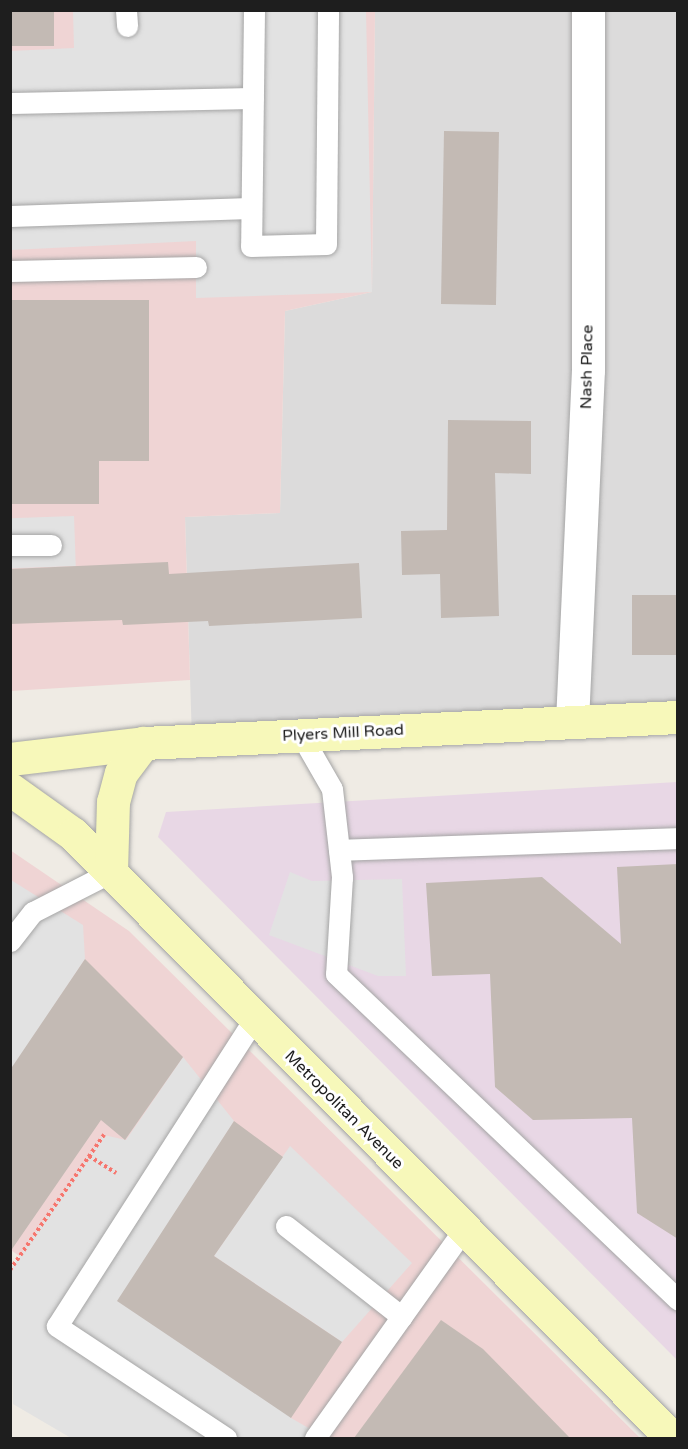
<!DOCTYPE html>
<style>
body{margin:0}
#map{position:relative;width:688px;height:1449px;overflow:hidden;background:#efebe4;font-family:"Varela Round",sans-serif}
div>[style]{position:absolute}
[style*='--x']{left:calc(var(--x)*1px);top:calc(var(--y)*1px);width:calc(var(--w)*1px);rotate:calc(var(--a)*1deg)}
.residential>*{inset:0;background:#dcdbdb}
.commercial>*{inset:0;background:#efd4d4}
.industrial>*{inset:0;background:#e8d7e5}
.parking>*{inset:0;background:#e2e2e2;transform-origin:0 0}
.building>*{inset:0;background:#c3bab4;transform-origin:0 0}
.path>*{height:4px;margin-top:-2px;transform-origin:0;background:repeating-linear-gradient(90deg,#f6766e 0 3px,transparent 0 6px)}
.roads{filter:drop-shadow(0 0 2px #a5a5a5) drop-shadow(0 0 2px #a5a5a5)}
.lane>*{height:21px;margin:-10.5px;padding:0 10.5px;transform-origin:10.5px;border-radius:10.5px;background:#fff}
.street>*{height:33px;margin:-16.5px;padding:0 16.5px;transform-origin:16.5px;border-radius:16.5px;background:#fff}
.secondary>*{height:33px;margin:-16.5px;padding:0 16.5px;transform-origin:16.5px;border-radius:16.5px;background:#f7f8ba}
span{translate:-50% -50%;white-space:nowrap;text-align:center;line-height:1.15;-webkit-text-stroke:6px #fff;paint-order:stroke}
.street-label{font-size:16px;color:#1e1e1e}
.frame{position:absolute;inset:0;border:12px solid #1e1e1e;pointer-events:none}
</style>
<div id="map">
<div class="residential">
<div style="clip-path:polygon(375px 11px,677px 11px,677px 717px,192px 741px,185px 517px,280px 513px,285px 311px,372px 292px)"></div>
</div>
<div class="commercial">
<div style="clip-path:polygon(11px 11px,375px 11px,372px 292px,285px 311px,280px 513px,185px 517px,190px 680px,11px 691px)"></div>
<div style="clip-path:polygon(10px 850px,129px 931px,640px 1438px,262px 1438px,11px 1250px)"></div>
</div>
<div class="industrial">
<div style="clip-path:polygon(677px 782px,677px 1360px,158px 837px,166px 812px)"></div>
</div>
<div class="parking">
<div style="clip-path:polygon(73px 11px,366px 11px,372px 292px,196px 298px,196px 241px,11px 250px,10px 51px,74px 48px)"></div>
<div style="left:74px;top:516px;width:50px;height:64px;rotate:88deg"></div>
<div style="clip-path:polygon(290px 872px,312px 881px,402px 879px,406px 976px,378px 976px,269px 935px)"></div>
<div style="clip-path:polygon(11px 880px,83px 925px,85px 959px,11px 1070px)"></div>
<div style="clip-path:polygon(183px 1057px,234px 1121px,168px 1226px,291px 1418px,326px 1438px,71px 1438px,13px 1404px,10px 1270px,104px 1135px,126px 1140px)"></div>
<div style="clip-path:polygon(290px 1146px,412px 1263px,342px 1342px,214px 1256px)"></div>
</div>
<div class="building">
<div style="left:10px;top:10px;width:44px;height:36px"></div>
<div style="left:444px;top:131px;width:55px;height:173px;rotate:1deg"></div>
<div style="clip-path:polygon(10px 300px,149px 300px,149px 461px,99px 461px,99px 504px,10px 504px)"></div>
<div style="clip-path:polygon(448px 420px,531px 421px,531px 474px,495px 473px,499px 616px,441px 618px,440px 574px,402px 575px,401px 531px,447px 530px)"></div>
<div style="clip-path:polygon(168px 562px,169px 574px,359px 563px,362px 618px,209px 626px,208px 621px,123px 625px,122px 620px,10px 624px,10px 569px)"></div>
<div style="left:632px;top:595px;width:46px;height:60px"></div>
<div style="clip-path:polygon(678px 864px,678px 1239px,637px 1213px,632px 1118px,533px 1120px,495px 1087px,490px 974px,432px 976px,426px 883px,542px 877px,621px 944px,617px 867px)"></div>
<div style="clip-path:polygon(85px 959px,183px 1057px,125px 1140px,101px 1120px,10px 1252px,10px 1070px)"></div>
<div style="clip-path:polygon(234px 1121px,283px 1157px,214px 1256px,342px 1342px,291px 1418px,117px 1301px)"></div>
<div style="clip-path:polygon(441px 1320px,483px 1349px,570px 1438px,354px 1438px)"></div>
</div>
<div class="path">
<div style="--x:89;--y:1156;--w:32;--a:32"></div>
<div style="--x:10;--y:1270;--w:165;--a:-55.2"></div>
</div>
<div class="roads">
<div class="lane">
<div style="--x:126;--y:10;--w:16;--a:86"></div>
<div style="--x:254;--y:10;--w:236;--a:90.7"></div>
<div style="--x:251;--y:246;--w:75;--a:-1.5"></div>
<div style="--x:326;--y:244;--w:234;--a:-89.5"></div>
<div style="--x:10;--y:103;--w:243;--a:-1.2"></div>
<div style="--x:10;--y:216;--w:240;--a:-1.9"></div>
<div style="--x:10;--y:271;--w:186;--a:-1.2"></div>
<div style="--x:10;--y:545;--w:41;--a:0"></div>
<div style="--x:301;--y:735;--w:62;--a:60.1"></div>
<div style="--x:332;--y:789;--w:89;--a:83.5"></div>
<div style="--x:342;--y:877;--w:97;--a:93.5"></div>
<div style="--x:336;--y:974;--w:472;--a:43.6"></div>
<div style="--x:339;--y:850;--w:339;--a:-2"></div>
<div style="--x:10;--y:941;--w:37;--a:-52"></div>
<div style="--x:33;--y:912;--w:88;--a:-27.1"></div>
<div style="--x:286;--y:1226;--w:147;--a:38.1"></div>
<div style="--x:226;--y:1438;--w:203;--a:-146.5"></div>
<div style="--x:57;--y:1326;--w:365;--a:-57.3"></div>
<div style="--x:315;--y:1438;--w:257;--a:-54.5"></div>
</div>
<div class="street">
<div style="--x:572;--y:722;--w:352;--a:-87.4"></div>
<div style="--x:588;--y:370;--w:360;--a:-90"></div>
</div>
<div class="secondary">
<div style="--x:10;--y:759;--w:135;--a:-6.8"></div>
<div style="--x:144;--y:743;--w:535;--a:-2.79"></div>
<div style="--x:10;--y:789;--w:77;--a:35.5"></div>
<div style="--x:73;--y:834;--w:851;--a:45.24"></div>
<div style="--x:111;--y:872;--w:70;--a:-88.4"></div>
<div style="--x:113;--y:802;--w:30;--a:-75"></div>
<div style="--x:121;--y:773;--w:38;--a:-53"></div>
</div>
</div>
<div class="street-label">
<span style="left:587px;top:367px;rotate:-89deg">Nash Place</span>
<span style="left:343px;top:733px;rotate:-3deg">Plyers Mill Road</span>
<span style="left:344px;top:1110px;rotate:45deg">Metropolitan Avenue</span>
</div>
<div class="frame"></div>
</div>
